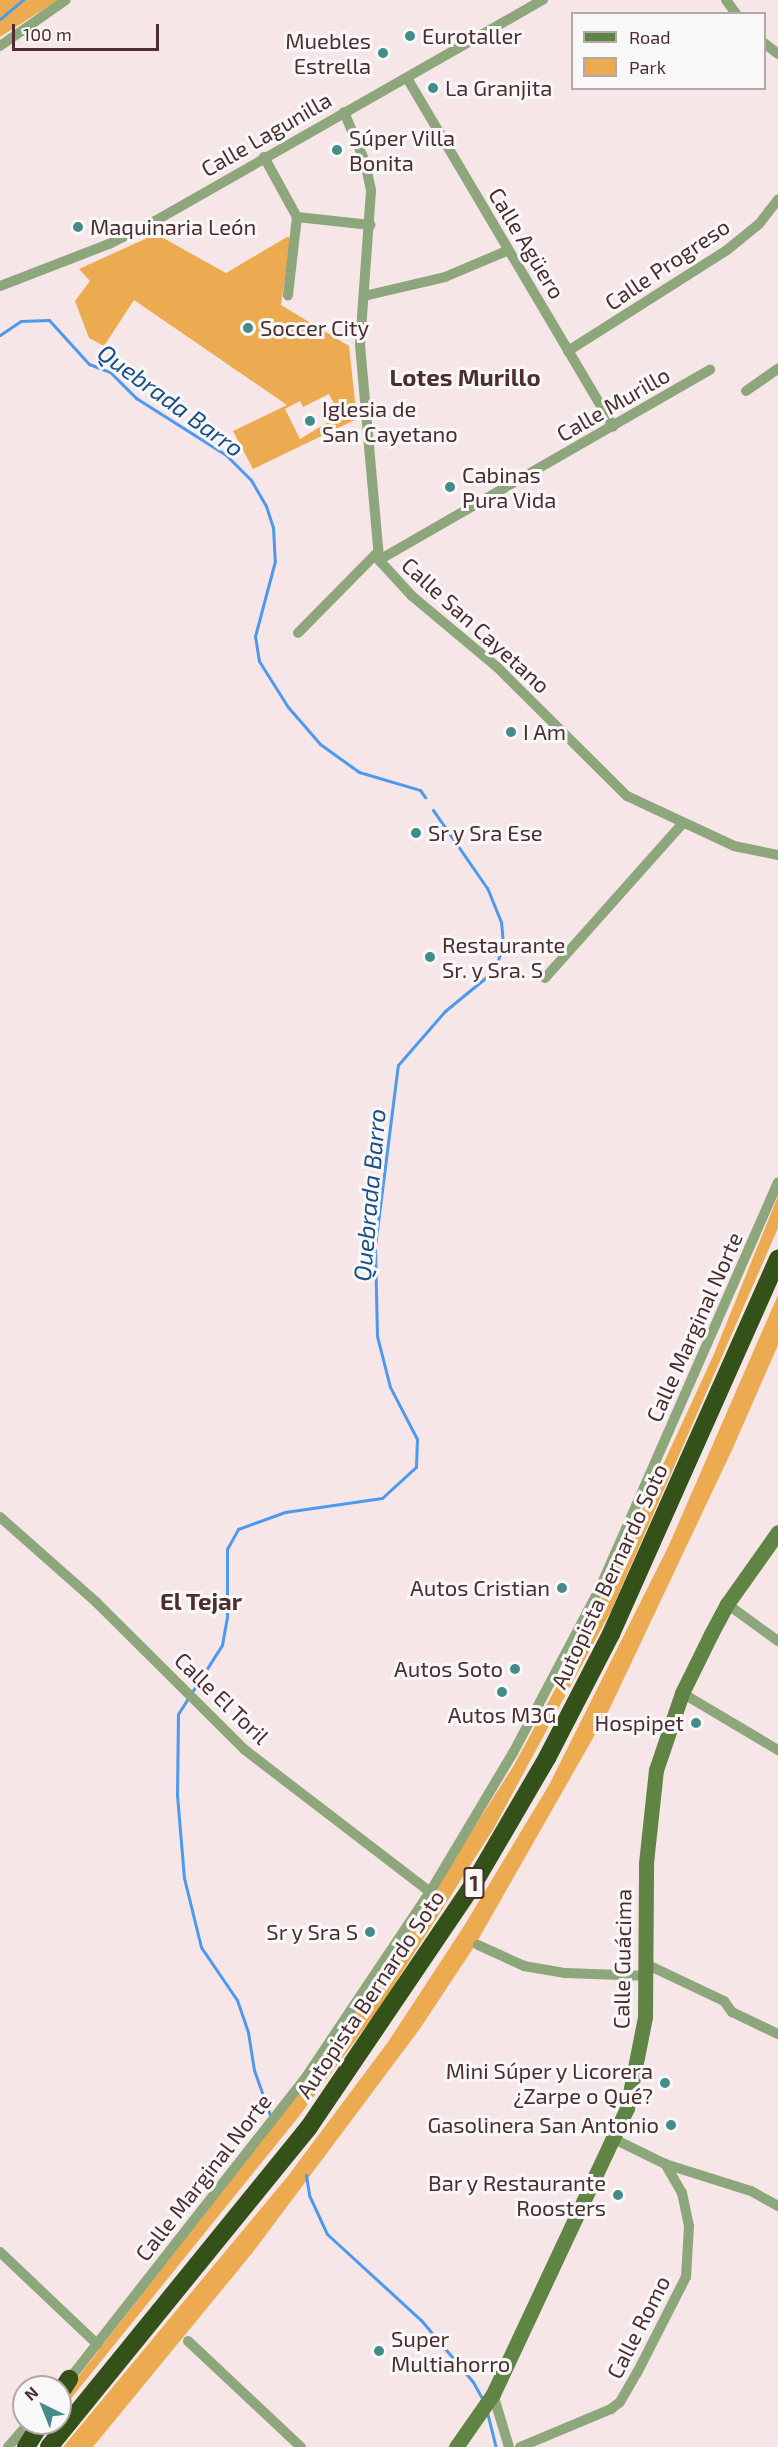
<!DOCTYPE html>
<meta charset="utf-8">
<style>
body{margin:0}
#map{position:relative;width:778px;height:2447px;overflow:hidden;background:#f7e6e7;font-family:"Exo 2",sans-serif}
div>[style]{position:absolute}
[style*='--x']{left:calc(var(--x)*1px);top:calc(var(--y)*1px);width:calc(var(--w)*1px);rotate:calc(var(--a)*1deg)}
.green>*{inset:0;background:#ecab50}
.stream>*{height:3px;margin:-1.5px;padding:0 1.5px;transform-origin:1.5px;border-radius:1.5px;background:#4d99ee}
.street>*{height:10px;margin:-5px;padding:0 5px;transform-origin:5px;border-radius:5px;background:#8da67c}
.secondary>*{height:15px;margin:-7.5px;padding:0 7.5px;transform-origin:7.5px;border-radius:7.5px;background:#608444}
.highway>*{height:18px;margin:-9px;padding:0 9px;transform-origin:9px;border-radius:9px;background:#34511a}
.dots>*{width:16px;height:16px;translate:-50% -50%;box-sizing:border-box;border:3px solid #f8f8f8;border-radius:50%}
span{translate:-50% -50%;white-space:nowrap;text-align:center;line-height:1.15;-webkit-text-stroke:6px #f8f8f8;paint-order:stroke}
.shield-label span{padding:2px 4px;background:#f8f8f8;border:2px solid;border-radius:4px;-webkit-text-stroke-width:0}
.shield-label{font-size:21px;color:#4d2d30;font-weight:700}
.poi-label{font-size:22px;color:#4d2d30}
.left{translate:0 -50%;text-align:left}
.right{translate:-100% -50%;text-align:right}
.street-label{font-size:22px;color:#4d2d30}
.neighbourhood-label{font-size:24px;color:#4d2d30;font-weight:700}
.water-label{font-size:24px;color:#1b4f86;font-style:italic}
.legend{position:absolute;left:571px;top:12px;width:195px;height:78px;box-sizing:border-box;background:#f8f8f8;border:2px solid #b4a7a8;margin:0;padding:8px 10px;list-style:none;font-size:18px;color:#4d2d30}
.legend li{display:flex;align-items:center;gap:12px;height:30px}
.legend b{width:30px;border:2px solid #b4a7a8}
.north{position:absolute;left:12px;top:2375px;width:60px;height:60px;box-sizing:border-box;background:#f8f8f8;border:2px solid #b4a7a8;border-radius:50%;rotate:317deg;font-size:16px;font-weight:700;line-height:24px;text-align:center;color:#4d2d30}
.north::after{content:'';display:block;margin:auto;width:21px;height:27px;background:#448c8a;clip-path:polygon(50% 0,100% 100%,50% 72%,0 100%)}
.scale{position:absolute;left:12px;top:24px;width:147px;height:27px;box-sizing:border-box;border:3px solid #4d2d30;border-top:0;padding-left:8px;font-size:18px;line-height:21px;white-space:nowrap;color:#4d2d30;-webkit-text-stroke:4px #f8f8f8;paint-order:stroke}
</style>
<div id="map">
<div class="green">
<div style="clip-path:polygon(0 0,58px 0,0 37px)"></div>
<div style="clip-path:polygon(evenodd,156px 234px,226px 273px,287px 237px,291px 238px,281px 305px,349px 346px,357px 419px,253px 469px,233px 431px,287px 405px,134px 300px,104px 346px,89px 338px,75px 301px,90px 281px,79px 269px,156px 234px,329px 394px,340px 415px,300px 439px,285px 409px,300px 401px,303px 407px,329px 394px)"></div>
<div style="clip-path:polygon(778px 1196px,778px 1228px,612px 1609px,494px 1828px,378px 2010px,300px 2115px,60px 2412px,60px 2400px,304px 2086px,367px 1996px,514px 1765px,583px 1638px,714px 1354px)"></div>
<div style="clip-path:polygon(778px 1295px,778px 1345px,732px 1450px,609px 1710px,474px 1947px,419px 2030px,253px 2252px,93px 2447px,63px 2447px,288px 2176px,388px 2042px,464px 1926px,549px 1785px,669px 1545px)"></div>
</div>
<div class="stream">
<div style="--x:0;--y:19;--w:30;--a:-40"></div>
<div style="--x:0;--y:335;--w:25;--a:-34"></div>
<div style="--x:21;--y:321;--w:28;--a:-2"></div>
<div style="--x:49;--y:320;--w:59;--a:47.7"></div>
<div style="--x:89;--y:364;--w:22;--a:21"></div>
<div style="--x:110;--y:372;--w:37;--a:45"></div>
<div style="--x:136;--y:398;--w:107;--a:32.3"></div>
<div style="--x:226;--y:455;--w:35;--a:45"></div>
<div style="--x:251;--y:480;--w:30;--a:60"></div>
<div style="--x:266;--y:506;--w:22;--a:72"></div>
<div style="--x:273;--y:527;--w:34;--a:87"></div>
<div style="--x:275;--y:561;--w:78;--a:104.9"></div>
<div style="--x:255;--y:636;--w:25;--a:81"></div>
<div style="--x:259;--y:661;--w:54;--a:57.8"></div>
<div style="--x:288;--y:707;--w:49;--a:49.1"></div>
<div style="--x:320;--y:744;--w:48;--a:35.7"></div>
<div style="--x:359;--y:772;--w:64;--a:16.4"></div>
<div style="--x:420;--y:790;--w:9;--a:54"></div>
<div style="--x:271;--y:2118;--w:51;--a:-109.5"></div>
<div style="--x:254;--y:2070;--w:38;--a:-99"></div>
<div style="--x:248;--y:2032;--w:34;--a:-109"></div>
<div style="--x:237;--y:2000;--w:64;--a:-124.2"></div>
<div style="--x:201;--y:1947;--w:71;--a:-103.8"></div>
<div style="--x:184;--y:1878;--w:83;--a:-94.8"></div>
<div style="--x:177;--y:1795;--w:81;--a:-89.3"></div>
<div style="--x:178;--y:1714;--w:82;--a:-57.5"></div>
<div style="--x:222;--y:1645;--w:27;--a:-80"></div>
<div style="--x:227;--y:1618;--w:69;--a:-90"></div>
<div style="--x:227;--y:1549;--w:23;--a:-61"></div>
<div style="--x:238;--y:1529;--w:50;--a:-19.9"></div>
<div style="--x:285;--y:1512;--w:98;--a:-8.2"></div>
<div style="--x:382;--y:1498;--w:46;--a:-42.4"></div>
<div style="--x:416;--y:1467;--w:28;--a:-88"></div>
<div style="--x:417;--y:1439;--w:59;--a:-117.4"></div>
<div style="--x:390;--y:1387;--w:53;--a:-104.3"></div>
<div style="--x:377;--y:1336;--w:90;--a:-91.3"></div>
<div style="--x:375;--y:1246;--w:182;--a:-82.8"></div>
<div style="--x:398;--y:1065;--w:72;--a:-49"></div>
<div style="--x:445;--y:1011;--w:65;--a:-39.4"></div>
<div style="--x:495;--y:970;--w:27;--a:-73"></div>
<div style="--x:503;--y:944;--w:22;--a:-95"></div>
<div style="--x:501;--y:922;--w:37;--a:-112"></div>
<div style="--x:487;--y:888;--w:95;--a:-124.7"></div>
<div style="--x:306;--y:2175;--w:20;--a:81"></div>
<div style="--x:309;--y:2195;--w:43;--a:65.2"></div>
<div style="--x:327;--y:2234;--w:127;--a:42.5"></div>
<div style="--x:421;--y:2320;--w:81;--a:50"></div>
<div style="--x:473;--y:2382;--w:21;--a:61"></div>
<div style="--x:487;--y:2412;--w:36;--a:76"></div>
</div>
<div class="street">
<div style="--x:726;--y:0;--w:17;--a:54"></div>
<div style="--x:764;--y:43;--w:18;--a:38"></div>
<div style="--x:0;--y:46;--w:80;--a:-34.9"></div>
<div style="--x:407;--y:78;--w:405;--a:59.4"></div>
<div style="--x:344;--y:112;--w:54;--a:67.2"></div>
<div style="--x:365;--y:162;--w:30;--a:78"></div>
<div style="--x:371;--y:191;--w:154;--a:94.1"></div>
<div style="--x:360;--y:345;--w:216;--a:84.9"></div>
<div style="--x:379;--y:560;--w:49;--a:47.5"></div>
<div style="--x:412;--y:596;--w:111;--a:39.9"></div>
<div style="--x:497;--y:667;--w:183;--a:44.8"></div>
<div style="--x:627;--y:796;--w:118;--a:25"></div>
<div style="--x:734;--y:846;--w:45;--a:11.6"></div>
<div style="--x:264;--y:157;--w:68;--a:61.2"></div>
<div style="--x:297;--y:217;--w:79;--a:96.6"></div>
<div style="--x:297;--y:217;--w:74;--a:6.2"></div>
<div style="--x:0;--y:286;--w:117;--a:-21.1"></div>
<div style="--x:109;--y:244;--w:51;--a:-26.6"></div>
<div style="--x:155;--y:221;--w:447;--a:-29.7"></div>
<div style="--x:364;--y:296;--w:83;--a:-13.2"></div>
<div style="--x:445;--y:277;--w:69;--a:-22.9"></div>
<div style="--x:568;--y:351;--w:188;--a:-32.4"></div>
<div style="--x:727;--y:250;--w:41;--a:-39.1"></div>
<div style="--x:759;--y:224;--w:31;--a:-52"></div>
<div style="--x:746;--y:391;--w:39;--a:-35"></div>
<div style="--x:379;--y:560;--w:382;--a:-29.9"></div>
<div style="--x:298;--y:633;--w:112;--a:-45.4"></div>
<div style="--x:545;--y:978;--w:206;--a:-48.3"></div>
<div style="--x:0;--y:1517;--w:128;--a:41.5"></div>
<div style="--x:96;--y:1602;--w:210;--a:44.8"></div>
<div style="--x:245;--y:1750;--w:233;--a:37.5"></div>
<div style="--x:727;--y:1604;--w:63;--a:36"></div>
<div style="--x:682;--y:1693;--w:112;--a:30.7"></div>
<div style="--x:478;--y:1945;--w:51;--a:24.5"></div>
<div style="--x:524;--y:1966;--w:42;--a:9.7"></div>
<div style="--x:565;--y:1973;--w:83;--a:2.1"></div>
<div style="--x:648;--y:1965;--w:84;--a:25.3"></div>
<div style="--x:724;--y:2001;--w:14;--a:54"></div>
<div style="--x:732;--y:2012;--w:51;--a:25.6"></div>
<div style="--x:614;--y:2139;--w:57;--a:26.1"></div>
<div style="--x:665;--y:2164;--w:90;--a:17.4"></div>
<div style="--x:751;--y:2191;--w:31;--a:29"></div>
<div style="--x:0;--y:2252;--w:134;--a:43.5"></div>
<div style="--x:188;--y:2341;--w:155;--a:43.2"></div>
<div style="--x:67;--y:2382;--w:384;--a:-51.9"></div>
<div style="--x:304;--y:2080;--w:226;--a:-56.2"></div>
<div style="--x:430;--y:1892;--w:162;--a:-59.2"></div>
<div style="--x:513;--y:1753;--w:184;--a:-62.2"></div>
<div style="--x:599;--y:1590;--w:445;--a:-66.3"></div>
<div style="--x:493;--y:2394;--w:55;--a:73.2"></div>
<div style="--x:8;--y:2447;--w:32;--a:-49"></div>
<div style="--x:520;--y:2447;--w:99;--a:-22.7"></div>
<div style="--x:611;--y:2409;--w:11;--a:-38"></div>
<div style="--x:620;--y:2402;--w:34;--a:-60"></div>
<div style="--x:637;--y:2373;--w:108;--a:-63"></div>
<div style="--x:686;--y:2277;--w:51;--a:-86.6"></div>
<div style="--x:689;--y:2226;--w:34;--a:-102"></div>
<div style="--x:682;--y:2193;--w:34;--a:-120"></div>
</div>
<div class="secondary">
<div style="--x:456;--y:2447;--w:65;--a:-55.1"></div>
<div style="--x:493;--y:2394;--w:316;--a:-64.9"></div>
<div style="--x:627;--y:2108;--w:93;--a:-78.8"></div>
<div style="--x:645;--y:2017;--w:154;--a:-89.6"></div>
<div style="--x:646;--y:1863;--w:94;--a:-83.9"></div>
<div style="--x:656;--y:1770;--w:81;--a:-71.3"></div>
<div style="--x:682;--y:1693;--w:66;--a:-63.8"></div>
<div style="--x:711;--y:1634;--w:34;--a:-62"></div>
<div style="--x:727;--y:1604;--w:88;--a:-54.7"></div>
</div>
<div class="highway">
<div style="--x:60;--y:2393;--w:17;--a:-57"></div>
<div style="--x:26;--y:2447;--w:28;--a:-58"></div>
<div style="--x:49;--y:2447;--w:412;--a:-50.9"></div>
<div style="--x:309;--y:2127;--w:295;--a:-55.9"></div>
<div style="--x:474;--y:1883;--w:145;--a:-59.7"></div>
<div style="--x:547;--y:1758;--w:140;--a:-62.7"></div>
<div style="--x:611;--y:1634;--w:411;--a:-66"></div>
</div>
<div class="dots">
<div style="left:410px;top:36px;background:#448c8a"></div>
<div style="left:383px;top:53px;background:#448c8a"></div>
<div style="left:433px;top:88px;background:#448c8a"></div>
<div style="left:337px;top:150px;background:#448c8a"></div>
<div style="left:78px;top:227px;background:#448c8a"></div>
<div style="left:248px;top:328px;background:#448c8a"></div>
<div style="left:310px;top:421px;background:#448c8a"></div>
<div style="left:450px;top:487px;background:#448c8a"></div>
<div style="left:511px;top:732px;background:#448c8a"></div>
<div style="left:416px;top:833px;background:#448c8a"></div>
<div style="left:430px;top:957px;background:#448c8a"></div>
<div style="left:562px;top:1588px;background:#448c8a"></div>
<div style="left:515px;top:1669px;background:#448c8a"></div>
<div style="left:502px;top:1692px;background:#448c8a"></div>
<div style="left:696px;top:1723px;background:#448c8a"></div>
<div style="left:370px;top:1932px;background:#448c8a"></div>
<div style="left:665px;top:2083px;background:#448c8a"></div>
<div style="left:671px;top:2125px;background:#448c8a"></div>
<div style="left:618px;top:2195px;background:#448c8a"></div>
<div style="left:379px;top:2351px;background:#448c8a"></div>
</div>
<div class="shield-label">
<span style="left:474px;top:1883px">1</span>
</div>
<div class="poi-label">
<span class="left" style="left:422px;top:36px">Eurotaller</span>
<span class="right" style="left:371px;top:53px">Muebles<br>Estrella</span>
<span class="left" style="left:445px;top:88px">La Granjita</span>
<span class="left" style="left:349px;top:150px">Súper Villa<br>Bonita</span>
<span class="left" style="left:90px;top:227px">Maquinaria León</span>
<span class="left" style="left:260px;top:328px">Soccer City</span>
<span class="left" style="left:322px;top:421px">Iglesia de<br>San Cayetano</span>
<span class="left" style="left:462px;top:487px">Cabinas<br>Pura Vida</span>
<span class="left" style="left:523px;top:732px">I Am</span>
<span class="left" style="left:428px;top:833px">Sr y Sra Ese</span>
<span class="left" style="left:442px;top:957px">Restaurante<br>Sr. y Sra. S</span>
<span class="right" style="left:550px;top:1588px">Autos Cristian</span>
<span class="right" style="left:503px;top:1669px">Autos Soto</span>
<span style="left:502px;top:1715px">Autos M3G</span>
<span class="right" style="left:684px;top:1723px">Hospipet</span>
<span class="right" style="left:358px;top:1932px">Sr y Sra S</span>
<span class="right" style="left:653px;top:2083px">Mini Súper y Licorera<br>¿Zarpe o Qué?</span>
<span class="right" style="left:659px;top:2125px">Gasolinera San Antonio</span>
<span class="right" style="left:606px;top:2195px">Bar y Restaurante<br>Roosters</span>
<span class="left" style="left:391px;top:2351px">Super<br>Multiahorro</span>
</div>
<div class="street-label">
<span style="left:266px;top:134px;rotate:-30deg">Calle Lagunilla</span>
<span style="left:527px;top:243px;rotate:59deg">Calle Agüero</span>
<span style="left:667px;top:264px;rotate:-34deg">Calle Progreso</span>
<span style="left:613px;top:404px;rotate:-30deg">Calle Murillo</span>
<span style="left:476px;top:625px;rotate:42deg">Calle San Cayetano</span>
<span style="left:694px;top:1327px;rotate:-66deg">Calle Marginal Norte</span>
<span style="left:609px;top:1576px;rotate:-65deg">Autopista Bernardo Soto</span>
<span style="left:222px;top:1698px;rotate:44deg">Calle El Toril</span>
<span style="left:622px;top:1959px;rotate:-89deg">Calle Guácima</span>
<span style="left:370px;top:1994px;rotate:-56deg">Autopista Bernardo Soto</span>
<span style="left:203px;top:2177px;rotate:-52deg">Calle Marginal Norte</span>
<span style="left:638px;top:2327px;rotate:-63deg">Calle Romo</span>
</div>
<div class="neighbourhood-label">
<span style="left:465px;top:377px">Lotes Murillo</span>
<span style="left:201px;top:1601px">El Tejar</span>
</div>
<div class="water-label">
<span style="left:171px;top:400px;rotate:36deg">Quebrada Barro</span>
<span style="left:369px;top:1195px;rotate:-85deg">Quebrada Barro</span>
</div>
<ul class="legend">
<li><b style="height:8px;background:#608444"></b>Road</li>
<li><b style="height:16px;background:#ecab50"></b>Park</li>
</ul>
<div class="north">N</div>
<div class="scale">100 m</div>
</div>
